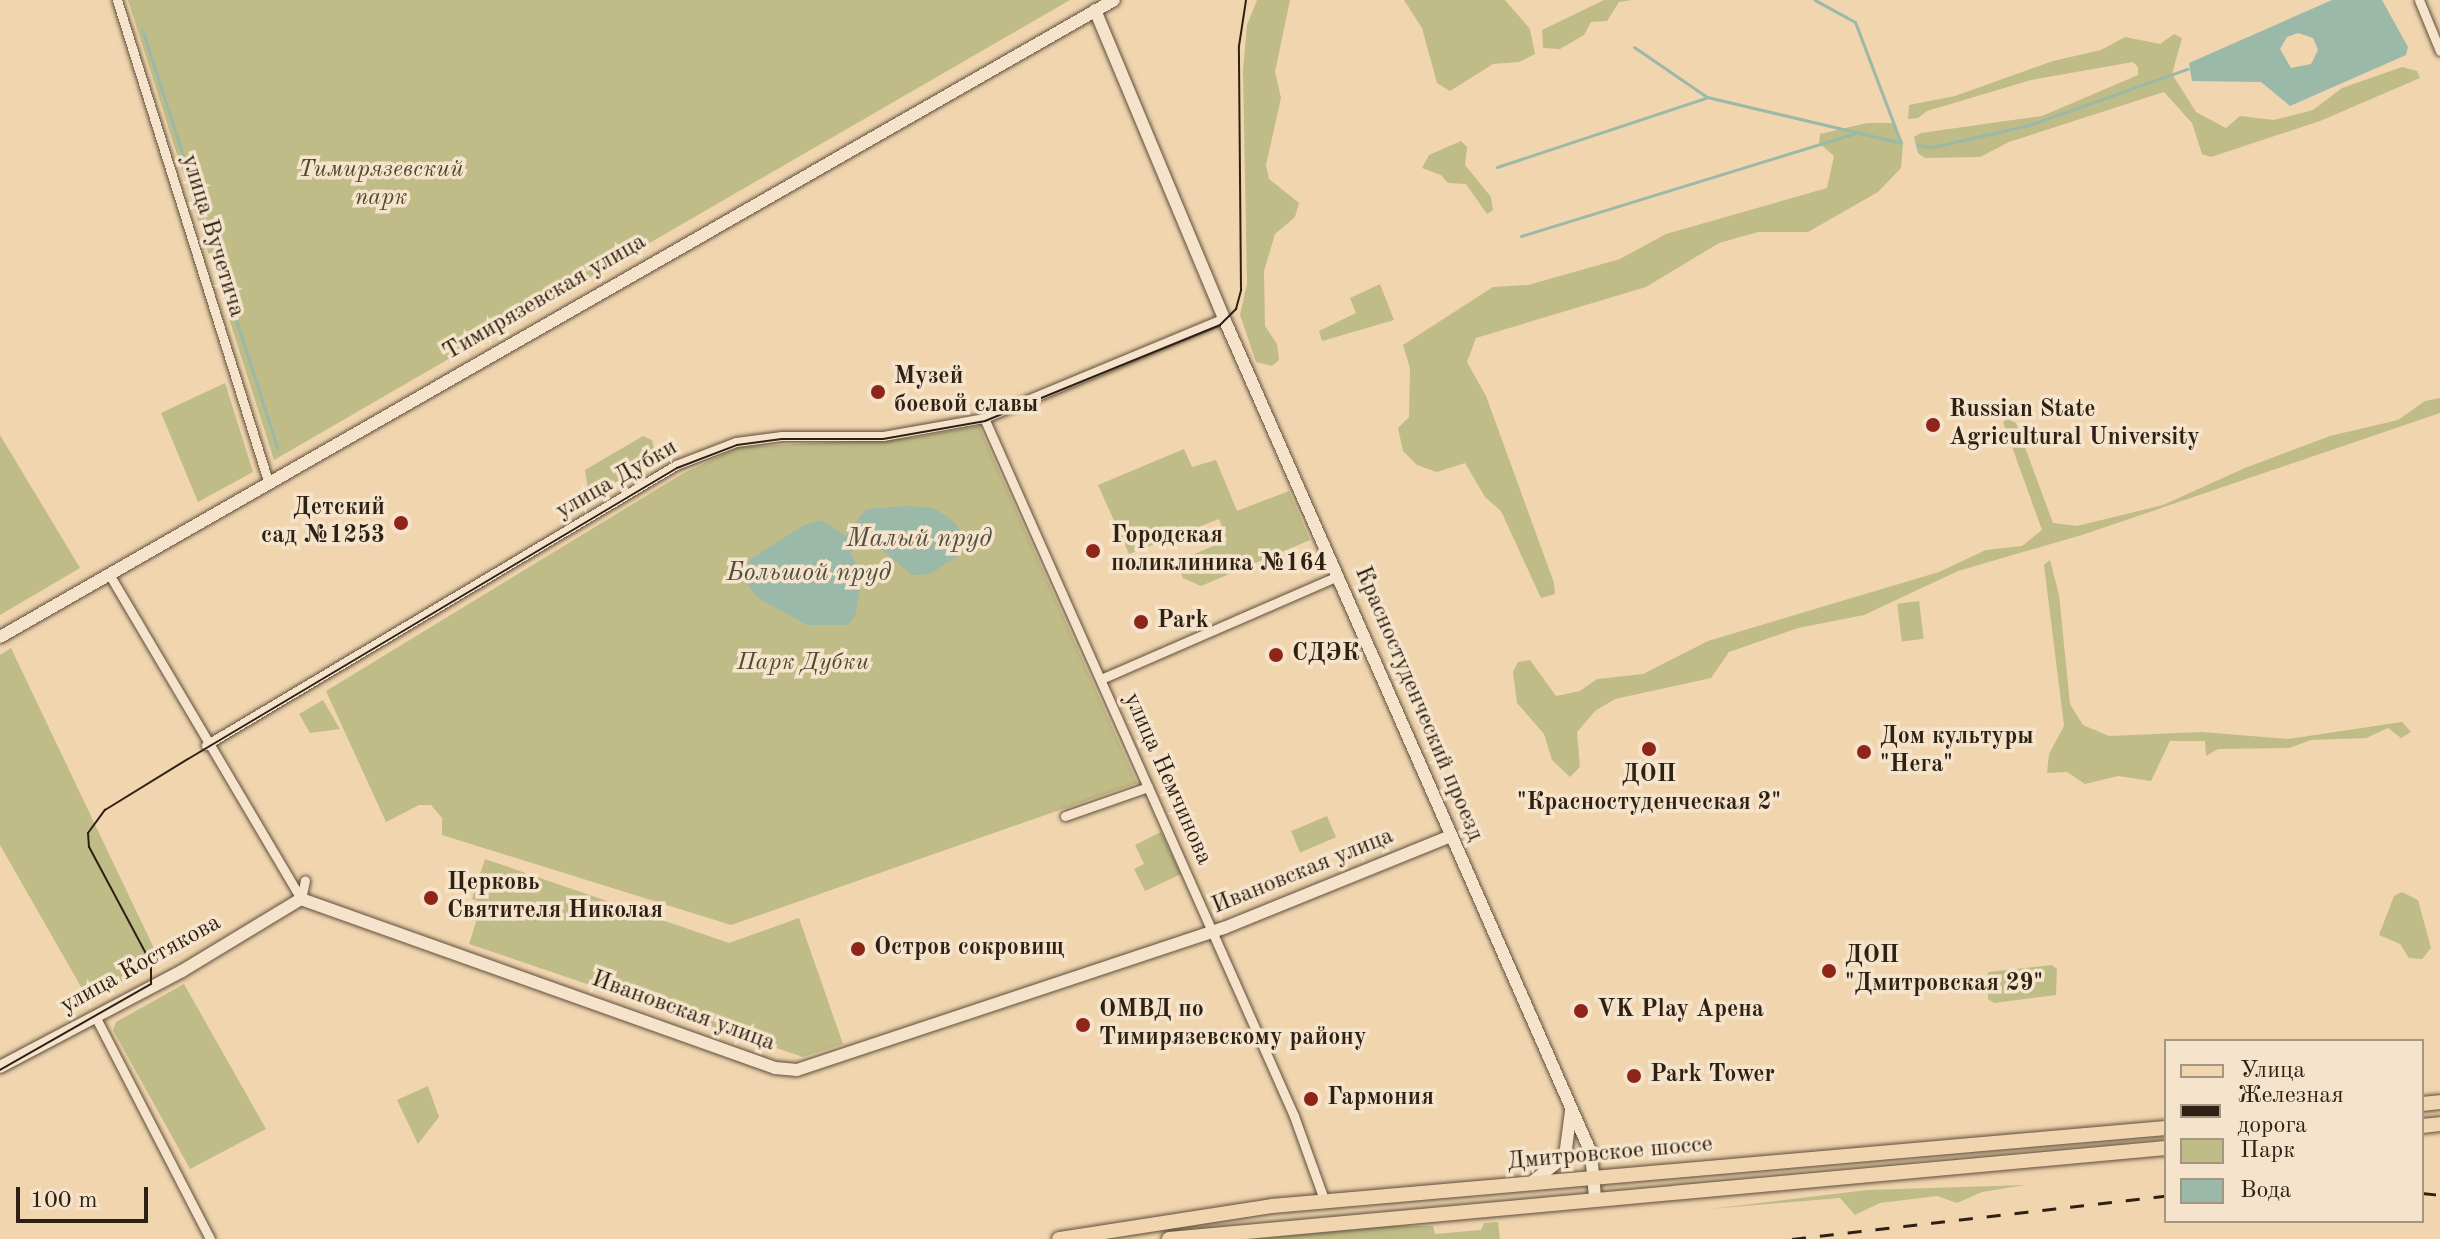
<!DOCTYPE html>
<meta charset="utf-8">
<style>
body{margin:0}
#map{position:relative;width:2440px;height:1239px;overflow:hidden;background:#f0d5af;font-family:"Old Standard TT",serif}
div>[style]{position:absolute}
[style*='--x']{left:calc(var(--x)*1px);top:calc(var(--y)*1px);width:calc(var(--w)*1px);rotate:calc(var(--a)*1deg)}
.green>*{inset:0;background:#bfbc87;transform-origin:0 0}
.water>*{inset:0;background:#9ab9a8}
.stream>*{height:3px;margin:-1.5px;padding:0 1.5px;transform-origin:1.5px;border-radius:1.5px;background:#9ab9a8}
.roads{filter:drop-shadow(0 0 2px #5e4e3b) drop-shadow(0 0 2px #5e4e3b)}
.street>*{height:9px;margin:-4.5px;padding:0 4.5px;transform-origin:4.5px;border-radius:4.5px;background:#f5e4cb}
.secondary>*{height:12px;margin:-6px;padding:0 6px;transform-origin:6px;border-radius:6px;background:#f5e4cb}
.primary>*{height:14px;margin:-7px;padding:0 7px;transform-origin:7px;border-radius:7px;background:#f0d5af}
.tram>*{height:2px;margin:-1px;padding:0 1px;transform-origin:1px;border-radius:1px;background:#2e2114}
.rail>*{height:3px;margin-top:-1.5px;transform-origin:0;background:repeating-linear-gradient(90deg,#2e2114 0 14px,transparent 0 28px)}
.dots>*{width:22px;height:22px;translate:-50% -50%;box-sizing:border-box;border:4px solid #f5e4cb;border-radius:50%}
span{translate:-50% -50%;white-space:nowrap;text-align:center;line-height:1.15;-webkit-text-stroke:7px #f5e4cb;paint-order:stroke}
.park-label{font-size:24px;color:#524831;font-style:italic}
.street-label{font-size:24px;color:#2e2114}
.poi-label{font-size:24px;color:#2e2114;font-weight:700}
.left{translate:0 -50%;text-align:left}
.right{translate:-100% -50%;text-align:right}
.water-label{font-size:26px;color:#4e4f40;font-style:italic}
.legend{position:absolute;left:2164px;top:1039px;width:260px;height:184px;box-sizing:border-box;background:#f5e4cb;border:2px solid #a59682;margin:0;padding:10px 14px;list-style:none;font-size:24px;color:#2e2114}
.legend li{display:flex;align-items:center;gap:16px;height:40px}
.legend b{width:40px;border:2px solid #a59682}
.scale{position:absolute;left:16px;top:1187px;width:132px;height:36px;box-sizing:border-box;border:4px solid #2e2114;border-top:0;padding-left:10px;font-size:24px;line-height:28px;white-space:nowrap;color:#2e2114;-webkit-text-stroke:6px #f5e4cb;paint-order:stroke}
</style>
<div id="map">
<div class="green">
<div style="clip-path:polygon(128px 0,1070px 0,274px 460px)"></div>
<div style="clip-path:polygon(1257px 0,1290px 0,1275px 72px,1281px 98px,1266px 165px,1269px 179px,1299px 203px,1295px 217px,1275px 234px,1264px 271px,1265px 326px,1277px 344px,1279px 360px,1272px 366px,1256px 362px,1240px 315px,1247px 284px,1243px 70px,1247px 25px)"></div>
<div style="clip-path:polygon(1404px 0,1505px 0,1530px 29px,1535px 54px,1519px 62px,1493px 64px,1450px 91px,1437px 83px,1422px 28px)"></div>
<div style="clip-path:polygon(1604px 0,1632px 0,1619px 2px,1607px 21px,1591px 22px,1584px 35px,1560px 49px,1543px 48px,1542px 30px)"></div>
<div style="clip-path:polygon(2174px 34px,2182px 38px,2172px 74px,2196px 112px,2226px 128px,2240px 116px,2274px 120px,2313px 110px,2342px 88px,2402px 67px,2417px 71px,2420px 78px,2320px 121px,2211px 157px,2202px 154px,2192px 123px,2164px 92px,2009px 142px,1980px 157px,1925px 158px,1918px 153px,1914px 137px,1921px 133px,2042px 116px,2138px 75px,2138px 67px,2133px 62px,2031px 80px,1927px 111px,1918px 118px,1908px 119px,1909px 105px,1955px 96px,2053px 61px,2101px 50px,2125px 37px,2160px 44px)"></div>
<div style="clip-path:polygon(1867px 123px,1892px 123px,1903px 142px,1901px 168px,1878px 192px,1808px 232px,1758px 232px,1719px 243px,1646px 287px,1476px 338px,1467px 362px,1486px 396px,1554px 583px,1555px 594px,1541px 598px,1501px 511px,1485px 497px,1465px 463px,1437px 472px,1417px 465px,1403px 451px,1398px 428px,1409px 417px,1410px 368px,1403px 345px,1493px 287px,1528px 285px,1620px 259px,1666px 234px,1827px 188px,1834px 156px,1819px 143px,1820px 134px)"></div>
<div style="clip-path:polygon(1461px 141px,1467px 147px,1465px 165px,1491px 197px,1493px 210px,1487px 214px,1466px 184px,1448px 183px,1441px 175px,1422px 168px,1429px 155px)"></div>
<div style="clip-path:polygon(1380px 284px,1394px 320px,1322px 341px,1319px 331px,1356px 313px,1350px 298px)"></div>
<div style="clip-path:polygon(225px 383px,253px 472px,198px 502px,161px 413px)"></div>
<div style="clip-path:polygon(2440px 398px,2440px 413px,2085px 534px,1958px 571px,1864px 615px,1798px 628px,1729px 652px,1711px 678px,1615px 699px,1595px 711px,1577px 732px,1580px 767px,1570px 777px,1552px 760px,1544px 734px,1517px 703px,1513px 672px,1518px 662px,1530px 660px,1556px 696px,1580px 691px,1597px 679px,1643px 674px,1708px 641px,1939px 572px,1986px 550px,2022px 546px,2042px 530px,2003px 422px,2007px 419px,2016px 423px,2053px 523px,2077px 526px,2163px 505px,2245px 468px,2330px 436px,2398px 420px,2425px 401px)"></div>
<div style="clip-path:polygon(979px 426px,1137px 783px,731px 925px,442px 835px,442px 818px,431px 805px,419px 805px,386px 822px,326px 691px,682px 474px,739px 447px,912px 438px)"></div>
<div style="clip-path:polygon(0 435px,80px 568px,0 615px)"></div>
<div style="clip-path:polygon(643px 436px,652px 440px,657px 460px,599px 492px,588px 490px,585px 470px)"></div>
<div style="clip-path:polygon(1184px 449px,1192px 467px,1216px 460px,1237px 511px,1289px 491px,1310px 540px,1201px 586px,1183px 578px,1176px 562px,1227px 540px,1219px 519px,1129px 554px,1098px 485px)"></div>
<div style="clip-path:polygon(2050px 560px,2059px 595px,2070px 704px,2083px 725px,2109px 736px,2202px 732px,2288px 739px,2402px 722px,2411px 732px,2401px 738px,2388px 728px,2366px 738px,2311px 740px,2289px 748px,2218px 749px,2206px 756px,2205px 741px,2170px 741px,2151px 781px,2118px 776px,2085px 784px,2067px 772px,2047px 773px,2049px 754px,2064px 726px,2044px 565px)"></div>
<div style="left:1919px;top:601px;width:38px;height:22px;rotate:83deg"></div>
<div style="clip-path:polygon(11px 648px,160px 961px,88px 999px,0 845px,0 655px)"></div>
<div style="clip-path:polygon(323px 700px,340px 729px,310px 733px,299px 714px)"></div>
<div style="left:1327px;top:816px;width:23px;height:39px;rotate:67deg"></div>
<div style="clip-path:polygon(1161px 832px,1181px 874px,1145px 891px,1134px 869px,1144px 864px,1135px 845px)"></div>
<div style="clip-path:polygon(485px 859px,729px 943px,799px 918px,843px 1044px,803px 1057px,469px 944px,482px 903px,472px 899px)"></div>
<div style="clip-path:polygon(2402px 892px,2418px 900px,2431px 948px,2422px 959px,2409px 958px,2400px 944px,2379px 935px,2394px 896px)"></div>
<div style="clip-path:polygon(2052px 965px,2057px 969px,2056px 995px,1994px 1003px,1988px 999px,1988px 972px)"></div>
<div style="clip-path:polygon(184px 984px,266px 1129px,190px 1169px,113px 1030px,116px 1022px)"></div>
<div style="clip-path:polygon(428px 1086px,439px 1117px,418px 1144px,397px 1100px)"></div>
<div style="clip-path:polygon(2025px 1185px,1982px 1192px,1957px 1203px,1937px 1196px,1880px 1203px,1855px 1215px,1840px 1198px,1710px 1209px,1867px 1190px)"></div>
<div style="clip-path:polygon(1498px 1222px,1500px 1239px,1253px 1239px,1390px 1226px,1433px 1226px,1435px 1234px,1481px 1230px,1484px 1223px)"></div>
</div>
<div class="water">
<div style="clip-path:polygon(evenodd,2332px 0,2382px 0,2408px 47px,2406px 55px,2290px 106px,2261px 82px,2192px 81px,2189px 63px,2332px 0,2298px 33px,2313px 38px,2318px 50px,2311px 64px,2291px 68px,2280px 49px,2287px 37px,2298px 33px)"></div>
<div style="clip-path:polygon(907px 506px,933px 508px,951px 519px,963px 534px,958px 556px,930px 574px,912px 575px,870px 540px,858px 541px,851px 554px,863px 575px,855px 616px,847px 625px,807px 625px,758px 598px,745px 582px,749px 560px,804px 525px,821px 520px,846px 536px,866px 509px)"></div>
</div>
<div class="stream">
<div style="--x:142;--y:29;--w:441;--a:72.1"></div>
<div style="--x:1634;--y:47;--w:88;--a:34.4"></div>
<div style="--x:1707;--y:97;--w:199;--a:13.3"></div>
<div style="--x:1901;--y:143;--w:129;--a:-110.8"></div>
<div style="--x:1855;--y:22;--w:46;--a:-151.2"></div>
<div style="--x:1917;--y:145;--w:16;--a:7"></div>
<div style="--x:1933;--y:147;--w:98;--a:-12.9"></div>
<div style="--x:2029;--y:125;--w:168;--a:-19.5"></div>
<div style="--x:1497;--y:167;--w:220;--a:-18.3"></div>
<div style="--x:1521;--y:236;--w:350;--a:-17.1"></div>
</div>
<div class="roads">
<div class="street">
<div style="--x:117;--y:0;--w:507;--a:72.57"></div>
<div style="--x:2419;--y:0;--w:55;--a:67.6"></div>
<div style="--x:984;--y:418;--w:764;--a:66.05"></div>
<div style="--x:1294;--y:1116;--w:91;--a:70.2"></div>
<div style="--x:109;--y:574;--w:377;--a:59.4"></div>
<div style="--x:1101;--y:679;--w:251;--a:-23.5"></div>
<div style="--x:206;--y:745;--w:547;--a:-30.78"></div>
<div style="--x:676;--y:465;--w:64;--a:-21"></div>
<div style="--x:736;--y:442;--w:46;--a:-7.4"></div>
<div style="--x:782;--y:436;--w:101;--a:0"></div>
<div style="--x:883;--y:436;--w:103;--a:-10.1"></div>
<div style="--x:984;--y:418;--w:260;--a:-22.6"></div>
<div style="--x:1065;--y:816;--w:88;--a:-19.3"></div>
<div style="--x:301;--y:899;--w:19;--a:-78"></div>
<div style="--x:95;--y:1016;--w:251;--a:62.7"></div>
</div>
<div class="secondary">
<div style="--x:1095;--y:10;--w:339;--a:67.3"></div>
<div style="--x:1226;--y:323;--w:907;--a:66.26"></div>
<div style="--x:1591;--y:1153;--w:44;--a:84.8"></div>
<div style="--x:0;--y:637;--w:1283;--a:-29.76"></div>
<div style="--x:0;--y:1067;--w:206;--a:-27.8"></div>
<div style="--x:182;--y:971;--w:139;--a:-31.2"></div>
<div style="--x:301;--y:899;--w:503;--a:19.62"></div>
<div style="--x:775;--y:1068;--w:22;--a:5"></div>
<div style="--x:797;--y:1070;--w:450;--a:-18.4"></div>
<div style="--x:1224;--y:928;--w:245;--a:-22.1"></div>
<div style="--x:1531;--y:1183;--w:43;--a:-38.5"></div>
<div style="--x:1565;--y:1156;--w:45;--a:-82.4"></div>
</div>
<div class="primary">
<div style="--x:2422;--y:1104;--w:18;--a:-6"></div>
<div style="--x:2422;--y:1126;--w:18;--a:-6"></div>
<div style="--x:1059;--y:1239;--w:216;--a:-8.8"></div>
<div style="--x:1272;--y:1206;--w:897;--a:-4.99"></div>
<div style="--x:1169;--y:1239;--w:1001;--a:-5.22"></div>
</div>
</div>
<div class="tram">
<div style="--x:0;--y:1070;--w:174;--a:-29.7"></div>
<div style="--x:151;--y:984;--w:21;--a:-90"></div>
<div style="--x:151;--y:963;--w:132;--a:-118.1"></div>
<div style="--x:89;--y:847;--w:14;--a:-94"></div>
<div style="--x:88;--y:833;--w:29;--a:-54"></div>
<div style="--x:105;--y:810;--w:97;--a:-31.6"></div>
<div style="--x:188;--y:759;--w:569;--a:-30.76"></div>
<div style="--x:677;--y:468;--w:64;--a:-21"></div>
<div style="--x:737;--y:445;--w:45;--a:-7.6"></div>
<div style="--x:782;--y:439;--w:101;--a:0"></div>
<div style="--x:883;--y:439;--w:104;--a:-10"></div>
<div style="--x:985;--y:421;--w:254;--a:-22.2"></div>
<div style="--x:1220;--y:325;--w:23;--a:-45"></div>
<div style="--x:1236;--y:309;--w:20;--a:-75"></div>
<div style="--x:1241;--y:290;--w:244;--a:-90.5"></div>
<div style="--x:1239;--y:46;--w:47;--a:-81.3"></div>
</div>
<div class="rail">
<div style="--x:2422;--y:1193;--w:18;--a:6"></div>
<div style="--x:1792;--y:1239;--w:376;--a:-6.6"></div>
</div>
<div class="dots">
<div style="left:878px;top:392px;background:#8f2418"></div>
<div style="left:1933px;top:425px;background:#8f2418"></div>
<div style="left:401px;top:523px;background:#8f2418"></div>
<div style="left:1093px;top:551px;background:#8f2418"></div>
<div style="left:1141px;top:622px;background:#8f2418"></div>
<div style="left:1276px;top:655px;background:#8f2418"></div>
<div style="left:1649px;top:749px;background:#8f2418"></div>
<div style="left:1864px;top:752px;background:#8f2418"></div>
<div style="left:431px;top:898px;background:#8f2418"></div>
<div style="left:858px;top:949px;background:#8f2418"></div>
<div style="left:1829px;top:971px;background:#8f2418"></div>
<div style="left:1581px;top:1011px;background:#8f2418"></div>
<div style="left:1083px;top:1025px;background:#8f2418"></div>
<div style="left:1634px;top:1076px;background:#8f2418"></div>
<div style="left:1311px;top:1099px;background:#8f2418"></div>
</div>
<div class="park-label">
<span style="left:381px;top:185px">Тимирязевский<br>парк</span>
<span style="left:803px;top:664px">Парк Дубки</span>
</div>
<div class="street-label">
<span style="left:212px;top:236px;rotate:73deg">улица Вучетича</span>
<span style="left:545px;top:298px;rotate:-30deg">Тимирязевская улица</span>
<span style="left:617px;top:480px;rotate:-30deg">улица Дубки</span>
<span style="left:1418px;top:704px;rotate:67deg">Красностуденческий проезд</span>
<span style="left:1167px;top:779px;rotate:66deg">улица Немчинова</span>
<span style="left:1303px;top:872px;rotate:-22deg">Ивановская улица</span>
<span style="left:141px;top:965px;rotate:-29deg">улица Костякова</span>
<span style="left:683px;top:1012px;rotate:20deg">Ивановская улица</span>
<span style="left:1610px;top:1154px;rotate:-5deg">Дмитровское шоссе</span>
</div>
<div class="poi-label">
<span class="left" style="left:894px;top:392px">Музей<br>боевой славы</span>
<span class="left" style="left:1949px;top:425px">Russian State<br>Agricultural University</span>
<span class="right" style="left:385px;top:523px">Детский<br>сад №1253</span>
<span class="left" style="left:1111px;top:551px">Городская<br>поликлиника №164</span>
<span class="left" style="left:1157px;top:622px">Park</span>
<span class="left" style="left:1292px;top:655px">СДЭК</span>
<span class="left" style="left:1880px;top:752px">Дом культуры<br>"Нега"</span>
<span style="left:1649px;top:790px">ДОП<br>"Красностуденческая 2"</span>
<span class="left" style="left:447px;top:898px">Церковь<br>Святителя Николая</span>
<span class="left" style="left:874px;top:949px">Остров сокровищ</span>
<span class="left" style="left:1845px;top:971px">ДОП<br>"Дмитровская 29"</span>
<span class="left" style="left:1099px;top:1025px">ОМВД по<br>Тимирязевскому району</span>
<span class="left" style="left:1597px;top:1011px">VK Play Арена</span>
<span class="left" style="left:1650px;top:1076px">Park Tower</span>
<span class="left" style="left:1327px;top:1099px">Гармония</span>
</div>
<div class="water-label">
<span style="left:919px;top:540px">Малый пруд</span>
<span style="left:809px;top:574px">Большой пруд</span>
</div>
<ul class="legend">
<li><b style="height:10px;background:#f0d5af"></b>Улица</li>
<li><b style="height:10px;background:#2e2114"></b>Железная дорога</li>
<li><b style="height:22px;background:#bfbc87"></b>Парк</li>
<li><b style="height:22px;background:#9ab9a8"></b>Вода</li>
</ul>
<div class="scale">100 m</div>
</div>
